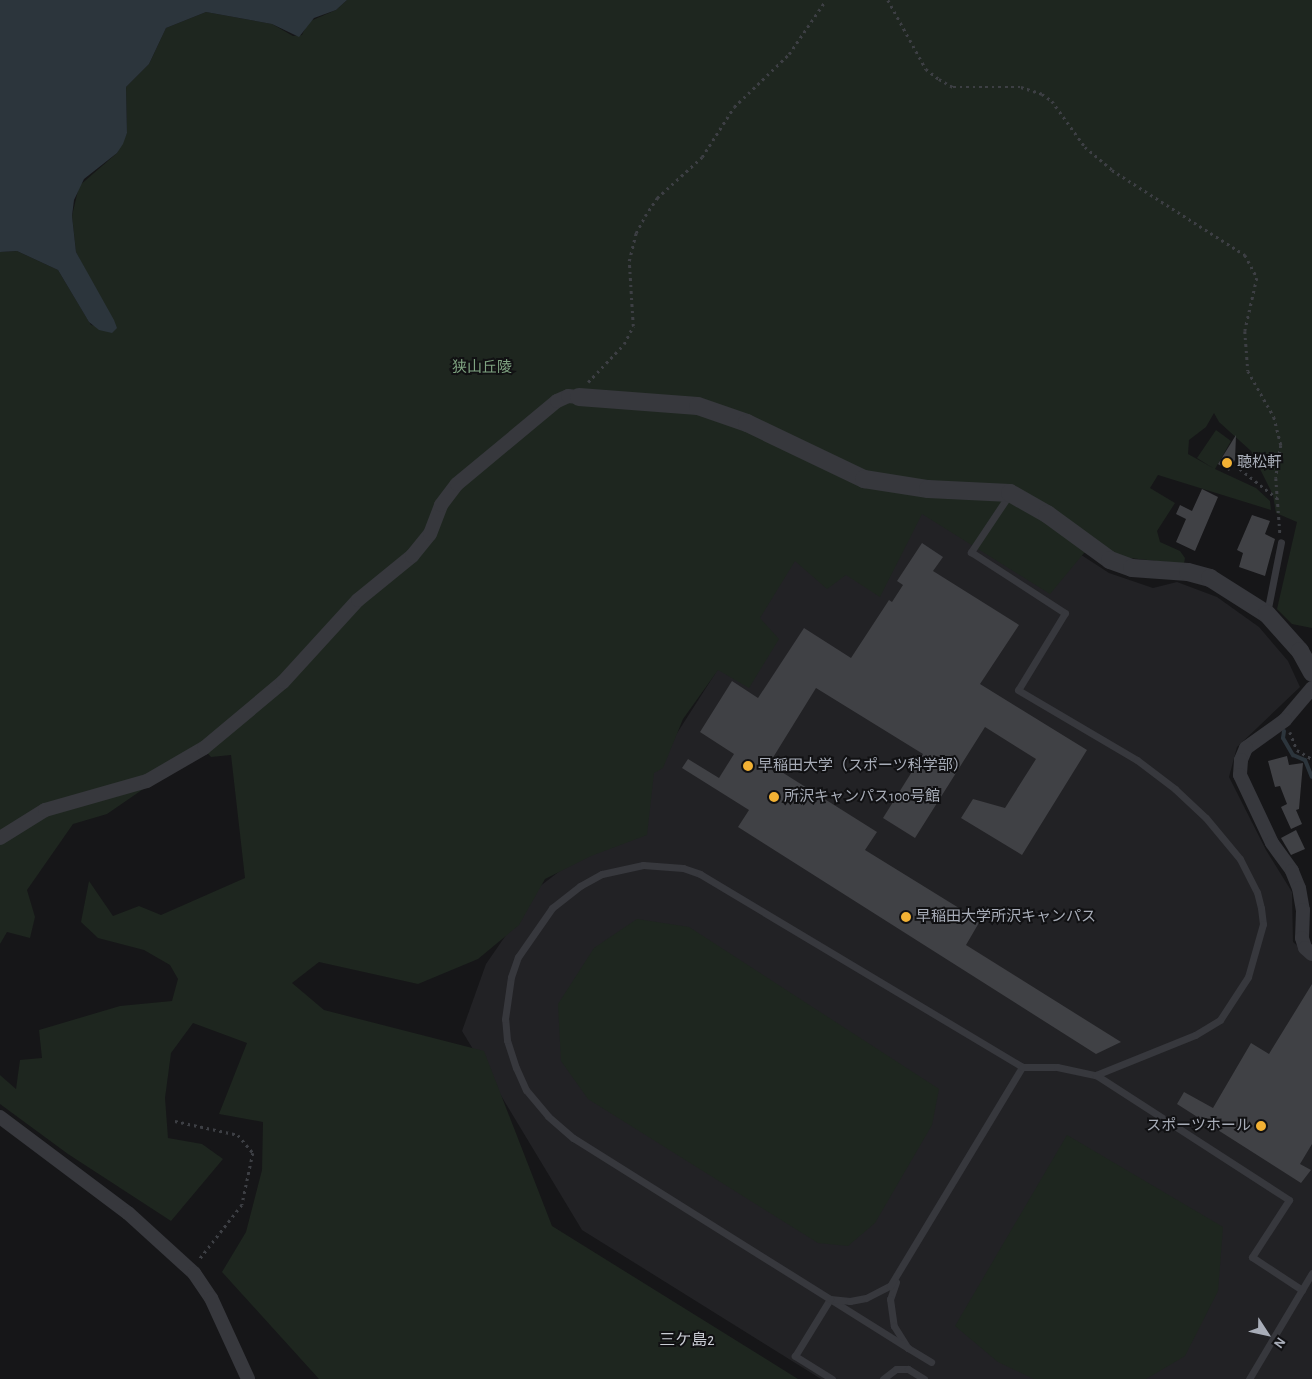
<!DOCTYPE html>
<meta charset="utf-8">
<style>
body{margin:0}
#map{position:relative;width:1312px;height:1379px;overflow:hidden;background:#161618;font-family:"Alegreya Sans","Noto Sans JP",sans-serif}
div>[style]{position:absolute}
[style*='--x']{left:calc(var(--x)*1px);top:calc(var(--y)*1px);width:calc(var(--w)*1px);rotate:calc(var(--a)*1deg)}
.built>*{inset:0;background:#222225}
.green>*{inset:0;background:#1e261f}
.water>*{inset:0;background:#2c353c}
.stream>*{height:4px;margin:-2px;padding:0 2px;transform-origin:2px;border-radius:2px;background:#2c353c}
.building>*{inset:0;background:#404145}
.path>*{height:2.5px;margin-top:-1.25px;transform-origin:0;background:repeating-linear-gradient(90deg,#3d3f44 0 2.5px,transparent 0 6.5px)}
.service>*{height:7px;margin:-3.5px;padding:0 3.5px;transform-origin:3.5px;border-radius:3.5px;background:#37383d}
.minor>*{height:14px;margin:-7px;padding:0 7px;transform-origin:7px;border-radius:7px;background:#37383d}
.tertiary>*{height:18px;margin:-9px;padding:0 9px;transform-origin:9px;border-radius:9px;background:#37383d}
.dots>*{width:14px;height:14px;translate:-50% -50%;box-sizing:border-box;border:2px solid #111113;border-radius:50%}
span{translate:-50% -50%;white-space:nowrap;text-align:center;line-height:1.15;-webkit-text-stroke:4px #111113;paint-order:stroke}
.park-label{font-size:15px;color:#7fa381}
.poi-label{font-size:15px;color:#a8adb8}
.left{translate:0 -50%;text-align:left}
.right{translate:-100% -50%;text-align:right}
.neighbourhood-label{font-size:16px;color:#c9ccd4}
.north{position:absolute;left:1242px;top:1309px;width:50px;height:50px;-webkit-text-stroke:4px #111113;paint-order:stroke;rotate:125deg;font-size:14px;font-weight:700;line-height:20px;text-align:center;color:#a8adb8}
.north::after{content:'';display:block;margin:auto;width:18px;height:22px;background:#a8adb8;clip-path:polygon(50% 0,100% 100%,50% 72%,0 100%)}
</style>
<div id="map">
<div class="built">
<div style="clip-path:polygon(837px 483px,1066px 545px,1109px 573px,1153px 588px,1177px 582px,1217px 597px,1259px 627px,1288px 661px,1300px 687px,1237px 747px,1229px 777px,1266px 850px,1292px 892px,1293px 942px,1312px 958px,1312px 1379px,821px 1379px,582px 1230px,462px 1031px,486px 964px,539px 887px,617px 827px)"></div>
</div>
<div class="green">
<div style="clip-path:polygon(347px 0,1312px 0,1312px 628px,1292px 624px,1277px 609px,1297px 522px,1276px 513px,1273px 495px,1251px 451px,1219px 422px,1214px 413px,1206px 427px,1189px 440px,1188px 454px,1213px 468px,1197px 458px,1216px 430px,1231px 441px,1215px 469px,1256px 488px,1270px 501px,1271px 510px,1158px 475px,1150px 488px,1175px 503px,1157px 531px,1160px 542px,1180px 551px,1185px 558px,1184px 564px,1084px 553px,1050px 594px,922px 514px,880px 597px,846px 575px,827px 589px,795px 561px,760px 618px,779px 639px,749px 688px,718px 670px,683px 719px,663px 768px,654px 773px,647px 835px,591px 856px,545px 879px,519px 925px,478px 959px,418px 984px,319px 962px,292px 983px,324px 1010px,484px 1051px,552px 1226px,798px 1379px,319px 1379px,222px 1272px,246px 1232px,262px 1170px,263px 1122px,219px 1114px,247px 1043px,193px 1023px,171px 1053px,165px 1098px,168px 1138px,202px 1144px,223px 1159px,171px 1221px,68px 1154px,0 1104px,0 1075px,16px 1089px,20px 1060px,42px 1058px,39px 1030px,120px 1006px,172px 1001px,178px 979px,170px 965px,144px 950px,98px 938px,81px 922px,89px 881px,113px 916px,139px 906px,161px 915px,245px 878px,231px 755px,211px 757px,203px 748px,107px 814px,73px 824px,27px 890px,35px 917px,30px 938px,7px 932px,0 944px,0 252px,17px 251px,58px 270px,91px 325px,116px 329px,76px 252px,72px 216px,79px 186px,117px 153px,127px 133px,126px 87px,149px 64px,166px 28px,206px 12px,272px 24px,293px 36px,302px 35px,308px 22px,336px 10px)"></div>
<div style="clip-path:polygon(637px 919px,689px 927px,939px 1089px,932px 1125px,875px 1223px,848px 1246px,818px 1243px,588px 1099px,561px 1061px,558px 1004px,594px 948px)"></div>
<div style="clip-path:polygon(1067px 1135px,1223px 1227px,1218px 1291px,1185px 1356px,1146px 1379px,1034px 1379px,998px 1362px,955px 1326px)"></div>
</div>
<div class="water">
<div style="clip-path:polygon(0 0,347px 0,336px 10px,314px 18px,299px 37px,272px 24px,206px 12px,166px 28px,149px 64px,126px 87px,127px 133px,123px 144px,117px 153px,84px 179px,74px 200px,72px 216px,76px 252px,114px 320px,117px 328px,112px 333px,99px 330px,89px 322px,58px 270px,17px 251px,0 252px)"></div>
</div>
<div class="stream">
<div style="--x:1284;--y:731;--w:7;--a:98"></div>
<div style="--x:1283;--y:738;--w:20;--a:60"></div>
<div style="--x:1293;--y:755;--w:13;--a:23"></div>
<div style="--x:1305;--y:760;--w:18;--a:68"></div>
</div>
<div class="building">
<div style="clip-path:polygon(1236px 435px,1235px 460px,1229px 471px,1218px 464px)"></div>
<div style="clip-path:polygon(1202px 489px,1218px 497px,1195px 551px,1176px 542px,1186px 519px,1176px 514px,1180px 505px,1192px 511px)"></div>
<div style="clip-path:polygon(1252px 515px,1270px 521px,1265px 534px,1275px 539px,1265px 576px,1239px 567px,1243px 553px,1237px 550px)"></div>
<div style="clip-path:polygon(922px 543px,943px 557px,933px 571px,1019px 625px,980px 684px,1087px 750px,1022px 855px,961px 818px,973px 799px,1005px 808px,1036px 759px,985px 727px,915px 838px,883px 818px,923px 754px,816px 688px,769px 764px,877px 832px,865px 850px,980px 921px,966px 945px,1121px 1042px,1096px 1054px,738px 827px,749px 810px,682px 768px,688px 759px,719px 778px,734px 754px,700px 732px,732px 681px,758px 698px,804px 628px,851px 658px,889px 600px,892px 602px,903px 585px,897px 581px)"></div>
<div style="clip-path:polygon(1287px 756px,1289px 765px,1303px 763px,1299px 809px,1296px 810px,1302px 824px,1291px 829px,1281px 807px,1287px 804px,1280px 786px,1275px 787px,1268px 761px)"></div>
<div style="clip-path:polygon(1296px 830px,1305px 849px,1291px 855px,1281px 838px)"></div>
<div style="clip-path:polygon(1312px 984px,1312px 1144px,1300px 1164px,1311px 1170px,1301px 1183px,1177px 1104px,1184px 1092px,1213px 1108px,1251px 1043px,1269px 1054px)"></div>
</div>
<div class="path">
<div style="--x:888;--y:0;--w:79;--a:61.2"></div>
<div style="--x:926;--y:69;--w:16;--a:38"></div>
<div style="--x:939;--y:79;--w:16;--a:30"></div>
<div style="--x:953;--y:87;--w:68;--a:0"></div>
<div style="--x:1021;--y:87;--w:22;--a:18"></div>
<div style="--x:1042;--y:94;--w:12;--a:35"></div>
<div style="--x:1052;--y:101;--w:57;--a:54.3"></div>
<div style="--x:1085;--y:147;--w:35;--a:40"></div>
<div style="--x:1112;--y:170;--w:158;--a:32.6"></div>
<div style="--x:1245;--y:255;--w:26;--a:62"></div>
<div style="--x:1257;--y:278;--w:54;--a:102.8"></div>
<div style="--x:1245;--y:331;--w:40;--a:85.7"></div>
<div style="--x:1248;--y:371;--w:53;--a:60.5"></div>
<div style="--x:1274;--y:417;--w:29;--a:76"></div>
<div style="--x:1281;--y:445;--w:33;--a:99"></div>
<div style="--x:1276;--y:478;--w:55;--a:85.8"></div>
<div style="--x:588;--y:382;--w:52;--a:-46.5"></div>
<div style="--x:624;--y:344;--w:20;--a:-63"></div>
<div style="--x:633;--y:326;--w:65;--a:-93.5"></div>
<div style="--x:629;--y:261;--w:29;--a:-76"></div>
<div style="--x:636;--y:233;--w:19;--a:-62"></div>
<div style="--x:645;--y:216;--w:22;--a:-56"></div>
<div style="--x:657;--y:198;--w:61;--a:-42.3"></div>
<div style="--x:702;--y:157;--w:59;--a:-57.4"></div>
<div style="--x:734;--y:107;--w:76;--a:-43.9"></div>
<div style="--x:789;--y:54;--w:65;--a:-55.6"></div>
<div style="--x:1240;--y:469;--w:48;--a:38.3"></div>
<div style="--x:1290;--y:732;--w:19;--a:69"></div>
<div style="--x:1297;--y:750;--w:17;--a:31"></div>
<div style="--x:175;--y:1121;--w:65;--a:12.5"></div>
<div style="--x:238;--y:1135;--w:23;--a:50"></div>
<div style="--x:253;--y:1153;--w:53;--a:101.9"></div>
<div style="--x:242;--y:1205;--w:70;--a:128"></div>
</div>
<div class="service">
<div style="--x:1009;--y:495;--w:69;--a:123.7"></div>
<div style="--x:971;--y:552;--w:112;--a:33"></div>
<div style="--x:1065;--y:613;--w:90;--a:121.4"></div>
<div style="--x:1018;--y:690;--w:138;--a:30.5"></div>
<div style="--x:1137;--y:760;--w:48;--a:37.3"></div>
<div style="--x:1175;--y:789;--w:42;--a:43.1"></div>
<div style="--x:1206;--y:818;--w:53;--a:50.3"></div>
<div style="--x:1240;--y:859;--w:37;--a:63"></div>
<div style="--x:1257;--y:892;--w:16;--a:76"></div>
<div style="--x:1261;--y:908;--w:16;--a:83"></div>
<div style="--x:1263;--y:924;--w:55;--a:105.8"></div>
<div style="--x:1248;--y:977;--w:51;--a:123.1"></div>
<div style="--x:1220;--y:1020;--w:29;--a:149"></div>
<div style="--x:1195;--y:1035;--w:107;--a:158"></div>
<div style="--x:1267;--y:613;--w:72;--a:-78.8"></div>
<div style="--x:896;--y:1282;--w:18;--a:109"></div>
<div style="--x:890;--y:1299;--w:27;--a:82"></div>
<div style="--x:894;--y:1326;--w:26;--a:58"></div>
<div style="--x:908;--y:1348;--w:27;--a:31"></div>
<div style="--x:908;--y:1348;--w:92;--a:-147.9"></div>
<div style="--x:830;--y:1299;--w:20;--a:6"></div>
<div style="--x:850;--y:1301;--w:16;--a:-11"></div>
<div style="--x:866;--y:1298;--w:27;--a:-27"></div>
<div style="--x:890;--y:1286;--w:256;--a:-58.9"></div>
<div style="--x:832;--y:1379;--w:44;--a:-148.1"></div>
<div style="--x:795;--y:1356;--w:67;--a:-58.4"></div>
<div style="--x:830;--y:1299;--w:303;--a:-147.9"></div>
<div style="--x:573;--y:1138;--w:33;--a:-139"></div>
<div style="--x:548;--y:1116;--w:34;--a:-130"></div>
<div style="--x:526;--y:1090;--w:24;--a:-114"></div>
<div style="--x:516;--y:1068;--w:29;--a:-108"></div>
<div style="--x:507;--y:1040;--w:21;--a:-95"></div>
<div style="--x:505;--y:1019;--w:42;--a:-81.9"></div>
<div style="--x:511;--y:977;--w:21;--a:-71"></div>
<div style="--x:518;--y:957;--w:60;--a:-55.2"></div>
<div style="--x:552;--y:908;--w:36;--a:-38"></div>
<div style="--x:580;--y:886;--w:25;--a:-29"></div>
<div style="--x:602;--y:874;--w:42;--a:-12.4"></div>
<div style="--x:643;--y:865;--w:40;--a:4.3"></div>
<div style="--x:683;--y:868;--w:18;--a:19"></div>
<div style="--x:700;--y:874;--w:375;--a:30.9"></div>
<div style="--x:1022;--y:1067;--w:35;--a:0"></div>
<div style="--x:1057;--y:1067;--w:40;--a:12"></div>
<div style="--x:1096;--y:1075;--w:230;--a:32.9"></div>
<div style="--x:1289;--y:1200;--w:68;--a:123"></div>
<div style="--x:1252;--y:1257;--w:60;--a:33.4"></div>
<div style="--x:883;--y:1379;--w:16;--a:-38"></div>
<div style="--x:896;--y:1369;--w:12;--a:0"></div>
<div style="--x:908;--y:1369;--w:19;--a:32"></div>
<div style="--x:1249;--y:1379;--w:123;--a:-59.3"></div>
</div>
<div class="minor">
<div style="--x:1312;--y:688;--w:42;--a:130.2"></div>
<div style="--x:1285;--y:720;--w:48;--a:144.3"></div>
<div style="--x:1246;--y:748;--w:13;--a:113"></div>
<div style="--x:1241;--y:760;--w:15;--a:94"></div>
<div style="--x:1240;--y:775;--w:75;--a:64.8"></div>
<div style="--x:1272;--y:843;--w:34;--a:54"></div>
<div style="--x:1292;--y:871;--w:18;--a:68"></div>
<div style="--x:1299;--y:888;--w:22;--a:80"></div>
<div style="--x:1303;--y:910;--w:28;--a:92"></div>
<div style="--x:1302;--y:938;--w:10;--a:73"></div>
<div style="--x:1305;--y:948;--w:9;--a:41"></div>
<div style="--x:0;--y:838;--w:53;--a:-31.9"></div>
<div style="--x:45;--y:810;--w:106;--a:-15.9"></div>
<div style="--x:147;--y:781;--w:66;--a:-30.1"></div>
<div style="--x:204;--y:748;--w:103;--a:-39.9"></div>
<div style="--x:283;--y:682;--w:111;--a:-47.6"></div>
<div style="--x:358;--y:600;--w:70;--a:-39.2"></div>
<div style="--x:412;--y:556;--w:28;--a:-51"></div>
<div style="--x:430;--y:534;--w:31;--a:-69"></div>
<div style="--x:441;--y:505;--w:26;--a:-53"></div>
<div style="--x:457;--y:484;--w:130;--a:-39.7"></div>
<div style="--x:557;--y:401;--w:12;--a:-24"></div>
<div style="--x:568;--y:396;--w:11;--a:5"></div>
<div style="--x:0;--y:1117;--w:160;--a:36.9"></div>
<div style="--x:128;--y:1213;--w:89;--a:42.3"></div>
<div style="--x:194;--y:1273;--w:30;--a:56"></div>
<div style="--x:211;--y:1298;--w:89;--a:65.4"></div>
</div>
<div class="tertiary">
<div style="--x:579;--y:397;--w:119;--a:4.3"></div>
<div style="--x:698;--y:406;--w:52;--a:19.1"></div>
<div style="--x:747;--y:423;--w:130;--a:25.6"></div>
<div style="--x:864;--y:479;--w:65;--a:8.9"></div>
<div style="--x:928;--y:489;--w:82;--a:2.8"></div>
<div style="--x:1010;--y:493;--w:43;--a:29.6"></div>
<div style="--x:1047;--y:514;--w:78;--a:36.1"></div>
<div style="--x:1110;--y:560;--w:23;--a:20"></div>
<div style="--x:1132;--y:568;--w:56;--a:4.1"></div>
<div style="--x:1188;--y:572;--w:23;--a:15"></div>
<div style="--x:1210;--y:578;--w:67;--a:32.3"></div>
<div style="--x:1267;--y:614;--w:50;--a:48.3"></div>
<div style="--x:1300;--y:651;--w:25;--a:61"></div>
</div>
<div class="dots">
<div style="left:1227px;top:463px;background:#f2b134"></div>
<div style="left:748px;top:766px;background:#f2b134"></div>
<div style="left:774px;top:797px;background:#f2b134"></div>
<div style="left:906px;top:917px;background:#f2b134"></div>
<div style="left:1261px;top:1126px;background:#f2b134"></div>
</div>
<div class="park-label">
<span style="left:482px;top:368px">狭山丘陵</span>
</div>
<div class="poi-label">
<span class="left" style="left:1237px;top:463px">聴松軒</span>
<span class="left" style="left:758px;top:766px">早稲田大学（スポーツ科学部）</span>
<span class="left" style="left:784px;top:797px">所沢キャンパス100号館</span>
<span class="left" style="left:916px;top:917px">早稲田大学所沢キャンパス</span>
<span class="right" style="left:1251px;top:1126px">スポーツホール</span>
</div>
<div class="neighbourhood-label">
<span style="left:687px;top:1340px">三ケ島2</span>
</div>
<div class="north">N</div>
</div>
